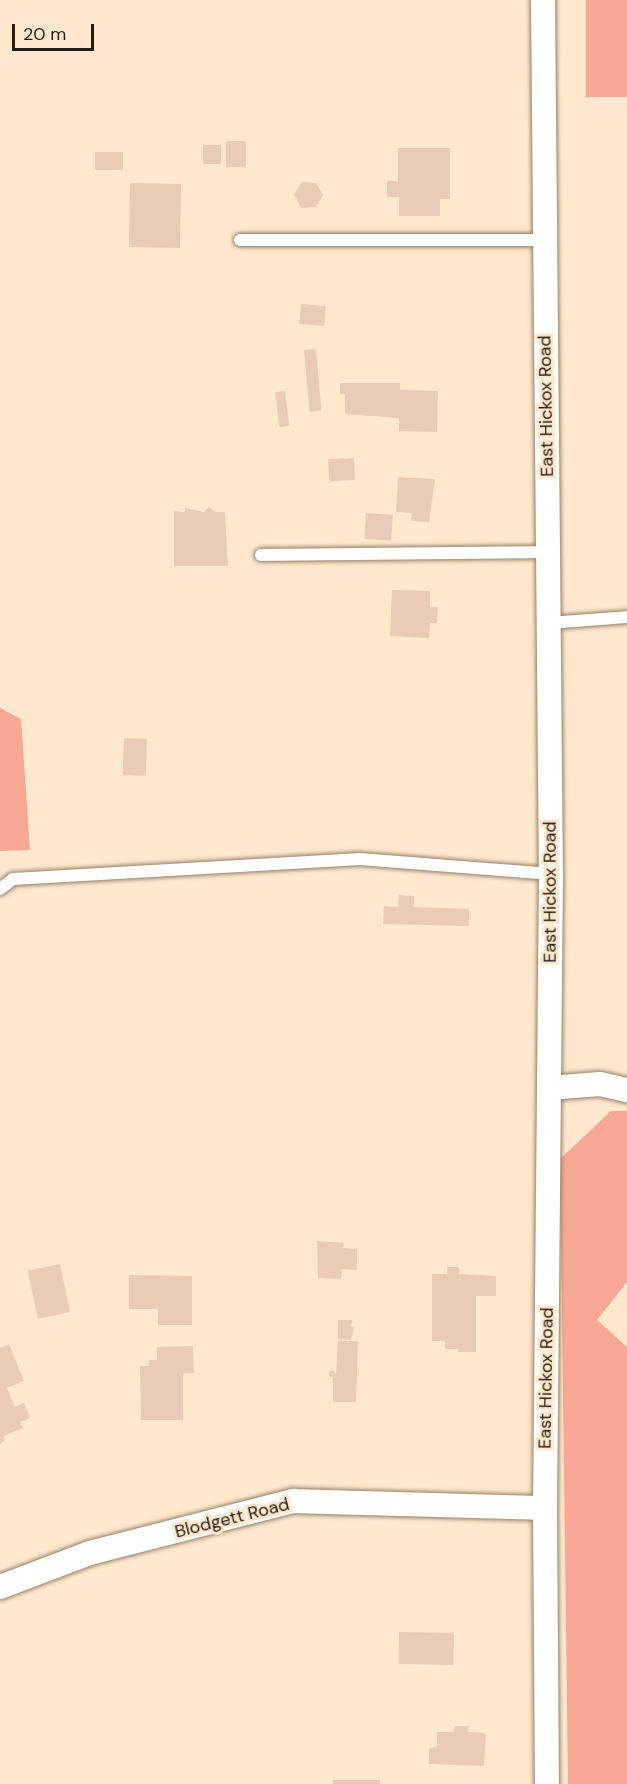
<!DOCTYPE html>
<style>
body{margin:0}
#map{position:relative;width:627px;height:1784px;overflow:hidden;background:#ffe8cd;font-family:"DM Sans",sans-serif}
div>[style]{position:absolute}
[style*='--x']{left:calc(var(--x)*1px);top:calc(var(--y)*1px);width:calc(var(--w)*1px);rotate:calc(var(--a)*1deg)}
.green>*{inset:0;background:#f8a895;transform-origin:0 0}
.building>*{inset:0;background:#eacbb8;transform-origin:0 0}
.roads{filter:drop-shadow(0 0 2px #958168) drop-shadow(0 0 2px #958168)}
.lane>*{height:12px;margin:-6px;padding:0 6px;transform-origin:6px;border-radius:6px;background:#fff}
.street>*{height:24px;margin:-12px;padding:0 12px;transform-origin:12px;border-radius:12px;background:#fff}
span{translate:-50% -50%;white-space:nowrap;text-align:center;line-height:1.15;-webkit-text-stroke:6px #ffe8cd;paint-order:stroke}
.street-label{font-size:18px;color:#251d13}
.scale{position:absolute;left:12px;top:24px;width:82px;height:27px;box-sizing:border-box;border:3px solid #251d13;border-top:0;padding-left:8px;font-size:18px;line-height:21px;white-space:nowrap;color:#251d13;-webkit-text-stroke:4px #ffe8cd;paint-order:stroke}
</style>
<div id="map">
<div class="green">
<div style="left:586px;top:0;width:41px;height:97px"></div>
<div style="clip-path:polygon(0 708px,21px 719px,30px 850px,0 851px)"></div>
<div style="clip-path:polygon(611px 1111px,627px 1111px,627px 1282px,597px 1320px,627px 1347px,627px 1784px,568px 1784px,560px 1159px)"></div>
</div>
<div class="building">
<div style="left:226px;top:141px;width:20px;height:26px"></div>
<div style="left:203px;top:145px;width:18px;height:19px"></div>
<div style="clip-path:polygon(398px 148px,450px 148px,450px 199px,440px 199px,440px 216px,399px 216px,399px 197px,387px 197px,387px 181px,398px 181px)"></div>
<div style="left:95px;top:152px;width:28px;height:18px"></div>
<div style="clip-path:polygon(302px 182px,316px 183px,323px 195px,316px 207px,301px 208px,294px 194px)"></div>
<div style="left:130px;top:183px;width:51px;height:64px;rotate:1deg"></div>
<div style="left:301px;top:304px;width:25px;height:20px;rotate:5deg"></div>
<div style="left:316px;top:349px;width:62px;height:12px;rotate:85deg"></div>
<div style="clip-path:polygon(340px 383px,400px 383px,400px 390px,438px 391px,437px 432px,399px 431px,399px 418px,345px 414px,345px 394px,340px 394px)"></div>
<div style="left:285px;top:391px;width:35px;height:10px;rotate:83deg"></div>
<div style="left:354px;top:458px;width:22px;height:26px;rotate:87deg"></div>
<div style="clip-path:polygon(398px 477px,435px 479px,429px 522px,411px 521px,412px 513px,396px 512px)"></div>
<div style="clip-path:polygon(209px 507px,215px 512px,225px 512px,228px 566px,174px 566px,174px 511px,185px 512px,185px 508px,204px 512px)"></div>
<div style="left:366px;top:513px;width:27px;height:26px;rotate:4deg"></div>
<div style="clip-path:polygon(392px 590px,430px 591px,430px 607px,438px 607px,437px 623px,430px 623px,429px 638px,390px 636px)"></div>
<div style="left:124px;top:738px;width:23px;height:37px;rotate:2deg"></div>
<div style="clip-path:polygon(399px 895px,414px 896px,414px 907px,469px 909px,469px 926px,383px 924px,384px 906px,398px 907px)"></div>
<div style="clip-path:polygon(317px 1241px,344px 1243px,343px 1248px,357px 1249px,357px 1270px,342px 1269px,341px 1279px,318px 1278px)"></div>
<div style="left:60px;top:1264px;width:49px;height:33px;rotate:78deg"></div>
<div style="clip-path:polygon(447px 1267px,459px 1267px,459px 1274px,496px 1276px,496px 1296px,476px 1296px,476px 1352px,458px 1352px,458px 1349px,445px 1349px,445px 1341px,432px 1341px,432px 1274px,447px 1274px)"></div>
<div style="clip-path:polygon(129px 1275px,192px 1276px,192px 1325px,158px 1325px,158px 1309px,129px 1309px)"></div>
<div style="clip-path:polygon(338px 1320px,352px 1320px,351px 1327px,354px 1327px,351px 1340px,338px 1339px)"></div>
<div style="clip-path:polygon(338px 1341px,358px 1341px,356px 1402px,333px 1402px,333px 1377px,330px 1377px,329px 1372px,333px 1370px,336px 1374px)"></div>
<div style="clip-path:polygon(9px 1344px,24px 1381px,7px 1388px,15px 1407px,24px 1403px,30px 1418px,20px 1422px,23px 1428px,3px 1436px,5px 1440px,0 1444px,0 1348px)"></div>
<div style="clip-path:polygon(193px 1346px,194px 1373px,183px 1373px,183px 1420px,141px 1420px,140px 1366px,149px 1366px,149px 1360px,157px 1360px,157px 1347px)"></div>
<div style="left:399px;top:1632px;width:55px;height:32px;rotate:1deg"></div>
<div style="clip-path:polygon(455px 1726px,469px 1726px,468px 1732px,486px 1733px,484px 1766px,429px 1764px,429px 1749px,437px 1746px,437px 1732px,454px 1732px)"></div>
<div style="left:333px;top:1780px;width:47px;height:4px"></div>
</div>
<div class="roads">
<div class="lane">
<div style="--x:240;--y:240;--w:305;--a:0"></div>
<div style="--x:261;--y:555;--w:287;--a:-0.6"></div>
<div style="--x:548;--y:623;--w:79;--a:-4.3"></div>
<div style="--x:0;--y:889;--w:16;--a:-38"></div>
<div style="--x:13;--y:879;--w:348;--a:-3.3"></div>
<div style="--x:360;--y:859;--w:192;--a:4.5"></div>
</div>
<div class="street">
<div style="--x:543;--y:0;--w:874;--a:89.48"></div>
<div style="--x:551;--y:874;--w:634;--a:90.54"></div>
<div style="--x:545;--y:1508;--w:276;--a:89.6"></div>
<div style="--x:549;--y:1088;--w:51;--a:-4.5"></div>
<div style="--x:600;--y:1084;--w:28;--a:13"></div>
<div style="--x:0;--y:1587;--w:96;--a:-20.7"></div>
<div style="--x:90;--y:1553;--w:210;--a:-14.4"></div>
<div style="--x:293;--y:1501;--w:252;--a:1.6"></div>
</div>
</div>
<div class="street-label">
<span style="left:546px;top:406px;rotate:-91deg">East Hickox Road</span>
<span style="left:550px;top:892px;rotate:-90deg">East Hickox Road</span>
<span style="left:546px;top:1378px;rotate:-89deg">East Hickox Road</span>
<span style="left:232px;top:1518px;rotate:-14deg">Blodgett Road</span>
</div>
<div class="scale">20 m</div>
</div>
